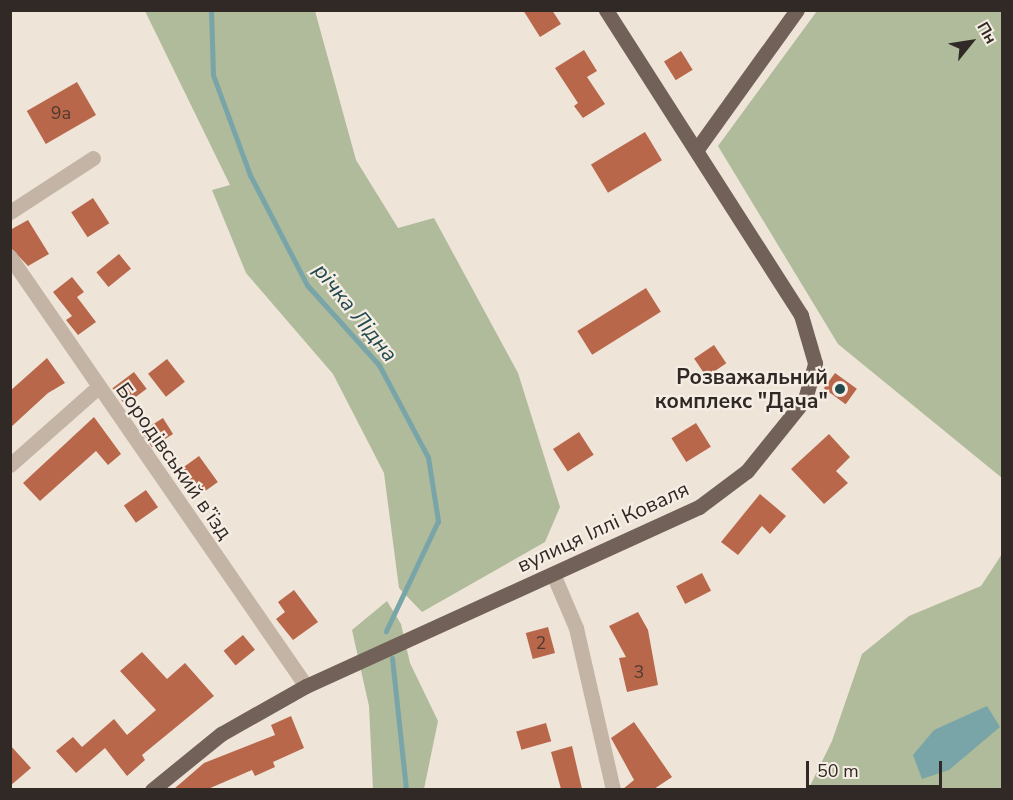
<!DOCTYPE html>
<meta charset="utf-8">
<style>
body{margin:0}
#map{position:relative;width:1013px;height:800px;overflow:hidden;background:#eee4d8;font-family:"Nunito Sans",sans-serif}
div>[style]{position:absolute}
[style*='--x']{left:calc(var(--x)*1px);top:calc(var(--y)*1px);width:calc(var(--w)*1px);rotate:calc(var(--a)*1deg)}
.green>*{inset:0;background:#afbb9a}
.water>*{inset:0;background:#7aa5a8}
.stream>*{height:5px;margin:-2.5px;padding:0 2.5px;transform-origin:2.5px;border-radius:2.5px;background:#7aa5a8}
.building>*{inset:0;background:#b9674b;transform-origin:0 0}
.minor>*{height:15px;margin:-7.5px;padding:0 7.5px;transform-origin:7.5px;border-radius:7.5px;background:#c4b4a6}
.primary>*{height:15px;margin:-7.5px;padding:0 7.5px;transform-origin:7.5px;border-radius:7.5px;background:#726158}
.dots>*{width:16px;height:16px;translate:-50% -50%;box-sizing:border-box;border:3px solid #f6eee4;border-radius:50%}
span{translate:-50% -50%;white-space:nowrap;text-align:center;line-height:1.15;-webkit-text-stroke:4.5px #f6eee4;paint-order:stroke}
.number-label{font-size:18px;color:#53382f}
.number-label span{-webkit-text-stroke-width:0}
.poi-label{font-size:21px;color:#312926;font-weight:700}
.right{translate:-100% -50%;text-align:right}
.street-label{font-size:21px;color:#312926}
.water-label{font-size:22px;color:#204a4e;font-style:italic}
.frame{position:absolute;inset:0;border:12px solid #312926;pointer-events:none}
.north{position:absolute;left:941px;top:12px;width:60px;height:60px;-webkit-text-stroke:4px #f6eee4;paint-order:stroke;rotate:60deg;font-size:16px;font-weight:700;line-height:24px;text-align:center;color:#312926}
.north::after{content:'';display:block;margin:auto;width:21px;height:27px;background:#312926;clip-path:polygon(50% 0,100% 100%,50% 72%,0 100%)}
.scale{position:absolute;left:806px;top:761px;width:136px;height:27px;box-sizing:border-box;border:3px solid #312926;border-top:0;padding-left:8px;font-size:18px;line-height:21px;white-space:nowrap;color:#312926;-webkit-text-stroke:4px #f6eee4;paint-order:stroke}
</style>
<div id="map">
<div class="green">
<div style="clip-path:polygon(145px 11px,315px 11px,356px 160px,398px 228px,434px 218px,518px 373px,560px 507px,545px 542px,422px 612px,399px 588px,384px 473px,333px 374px,246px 273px,212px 190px,230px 185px)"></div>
<div style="clip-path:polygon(817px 11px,1002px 11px,1002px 478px,838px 344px,718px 146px)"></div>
<div style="clip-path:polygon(1002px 554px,1002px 789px,808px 790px,832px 741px,862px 654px,909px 616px,981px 586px)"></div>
<div style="clip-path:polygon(387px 601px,401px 624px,410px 663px,438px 721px,424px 789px,373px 789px,369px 706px,352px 630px)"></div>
</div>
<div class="water">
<div style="clip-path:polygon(987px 706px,1000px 727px,949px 770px,922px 779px,913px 755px,934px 730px)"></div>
</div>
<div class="stream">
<div style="--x:211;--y:10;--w:65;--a:88.2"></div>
<div style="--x:213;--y:75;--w:107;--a:69.7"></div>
<div style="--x:250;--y:175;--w:124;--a:62.6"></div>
<div style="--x:307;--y:285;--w:108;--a:48"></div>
<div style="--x:379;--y:365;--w:104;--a:62"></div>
<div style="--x:428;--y:457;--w:65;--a:81.1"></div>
<div style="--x:438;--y:521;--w:122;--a:115.3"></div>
<div style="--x:392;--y:658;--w:133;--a:83.9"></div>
</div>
<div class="building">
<div style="clip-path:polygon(523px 10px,552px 10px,561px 24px,540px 37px)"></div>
<div style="clip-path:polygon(584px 50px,597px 71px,587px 77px,605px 104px,583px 118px,574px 106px,578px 103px,555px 68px)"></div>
<div style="left:681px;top:51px;width:22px;height:20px;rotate:58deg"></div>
<div style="left:77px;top:82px;width:38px;height:58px;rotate:60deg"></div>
<div style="left:645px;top:132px;width:33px;height:63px;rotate:59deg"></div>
<div style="left:93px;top:198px;width:30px;height:26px;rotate:57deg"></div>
<div style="clip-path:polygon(28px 220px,49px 254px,28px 266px,10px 247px,10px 230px)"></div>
<div style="left:119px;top:254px;width:19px;height:29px;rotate:51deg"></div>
<div style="clip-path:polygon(72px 277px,84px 292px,77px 297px,96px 322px,78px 335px,66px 320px,72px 316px,53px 292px)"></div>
<div style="left:646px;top:288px;width:28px;height:81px;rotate:58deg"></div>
<div style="left:714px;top:345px;width:22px;height:24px;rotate:56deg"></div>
<div style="clip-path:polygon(47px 358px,65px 383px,48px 393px,10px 428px,10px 391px)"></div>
<div style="left:167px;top:359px;width:29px;height:24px;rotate:52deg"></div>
<div style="left:134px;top:372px;width:21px;height:27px;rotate:53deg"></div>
<div style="left:835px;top:373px;width:27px;height:19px;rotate:36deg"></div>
<div style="clip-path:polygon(94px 417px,121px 454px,108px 465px,96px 451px,40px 501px,23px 483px)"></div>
<div style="left:163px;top:418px;width:19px;height:25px;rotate:58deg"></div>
<div style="left:696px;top:423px;width:28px;height:29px;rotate:58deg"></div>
<div style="left:579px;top:432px;width:27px;height:31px;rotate:57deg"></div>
<div style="clip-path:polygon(829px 434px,850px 457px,836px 471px,848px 483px,824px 504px,791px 469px)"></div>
<div style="left:199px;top:456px;width:32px;height:27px;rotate:54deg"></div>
<div style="left:146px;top:490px;width:21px;height:27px;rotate:55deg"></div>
<div style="clip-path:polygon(760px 494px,786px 516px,770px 534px,762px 526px,738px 555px,721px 542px)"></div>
<div style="left:702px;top:573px;width:20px;height:29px;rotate:63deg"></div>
<div style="clip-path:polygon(294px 590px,318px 622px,293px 640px,276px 619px,285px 612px,278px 602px)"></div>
<div style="clip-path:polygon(638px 612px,648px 630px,658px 685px,627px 692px,619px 658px,626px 657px,609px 626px)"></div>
<div style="left:548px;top:627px;width:27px;height:23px;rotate:75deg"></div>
<div style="left:243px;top:635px;width:19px;height:25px;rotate:51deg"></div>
<div style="clip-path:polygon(142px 652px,167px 679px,185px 663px,214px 696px,142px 755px,145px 760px,127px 776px,105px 748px,76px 773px,56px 751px,73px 737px,82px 747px,114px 719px,127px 735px,156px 710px,120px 671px)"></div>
<div style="clip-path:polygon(291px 716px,304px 748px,273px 762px,275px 767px,255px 776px,252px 770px,208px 789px,174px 789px,204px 763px,275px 735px,271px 725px)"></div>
<div style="clip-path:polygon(634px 722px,672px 777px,654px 789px,623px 789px,634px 780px,611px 738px)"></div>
<div style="left:546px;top:723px;width:19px;height:31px;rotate:74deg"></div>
<div style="clip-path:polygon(10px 745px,31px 768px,10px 786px)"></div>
<div style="clip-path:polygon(572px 746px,582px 789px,561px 789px,551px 752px)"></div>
</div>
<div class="minor">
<div style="--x:10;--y:212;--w:99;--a:-33"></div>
<div style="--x:10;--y:257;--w:521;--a:55.4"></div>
<div style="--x:10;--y:465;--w:116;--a:-41.5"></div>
<div style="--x:553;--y:574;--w:59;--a:66.9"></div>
<div style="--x:576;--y:628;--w:166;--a:77.1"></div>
</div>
<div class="primary">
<div style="--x:697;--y:149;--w:171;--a:-54.3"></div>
<div style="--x:152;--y:790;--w:89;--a:-39.1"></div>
<div style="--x:221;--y:734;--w:98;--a:-29.5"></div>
<div style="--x:306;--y:686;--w:432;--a:-24.5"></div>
<div style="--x:699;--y:507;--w:60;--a:-36.9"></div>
<div style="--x:747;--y:471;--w:92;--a:-51.1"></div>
<div style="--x:805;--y:399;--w:37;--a:-74"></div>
<div style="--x:815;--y:363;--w:50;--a:-106.3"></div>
<div style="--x:801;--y:315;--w:362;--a:-122.6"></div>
</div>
<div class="dots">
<div style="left:840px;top:389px;background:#204a4e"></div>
</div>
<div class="number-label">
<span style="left:61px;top:113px">9а</span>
<span style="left:541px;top:643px">2</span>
<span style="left:639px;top:672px">3</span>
</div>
<div class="poi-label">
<span class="right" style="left:828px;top:389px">Розважальний<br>комплекс "Дача"</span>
</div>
<div class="street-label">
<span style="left:174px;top:461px;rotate:55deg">Бородівський в’їзд</span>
<span style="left:603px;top:527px;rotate:-25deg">вулиця Іллі Коваля</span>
</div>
<div class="water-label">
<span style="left:355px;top:313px;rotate:51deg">річка Лідна</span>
</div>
<div class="frame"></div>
<div class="north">Пн</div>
<div class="scale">50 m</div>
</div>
